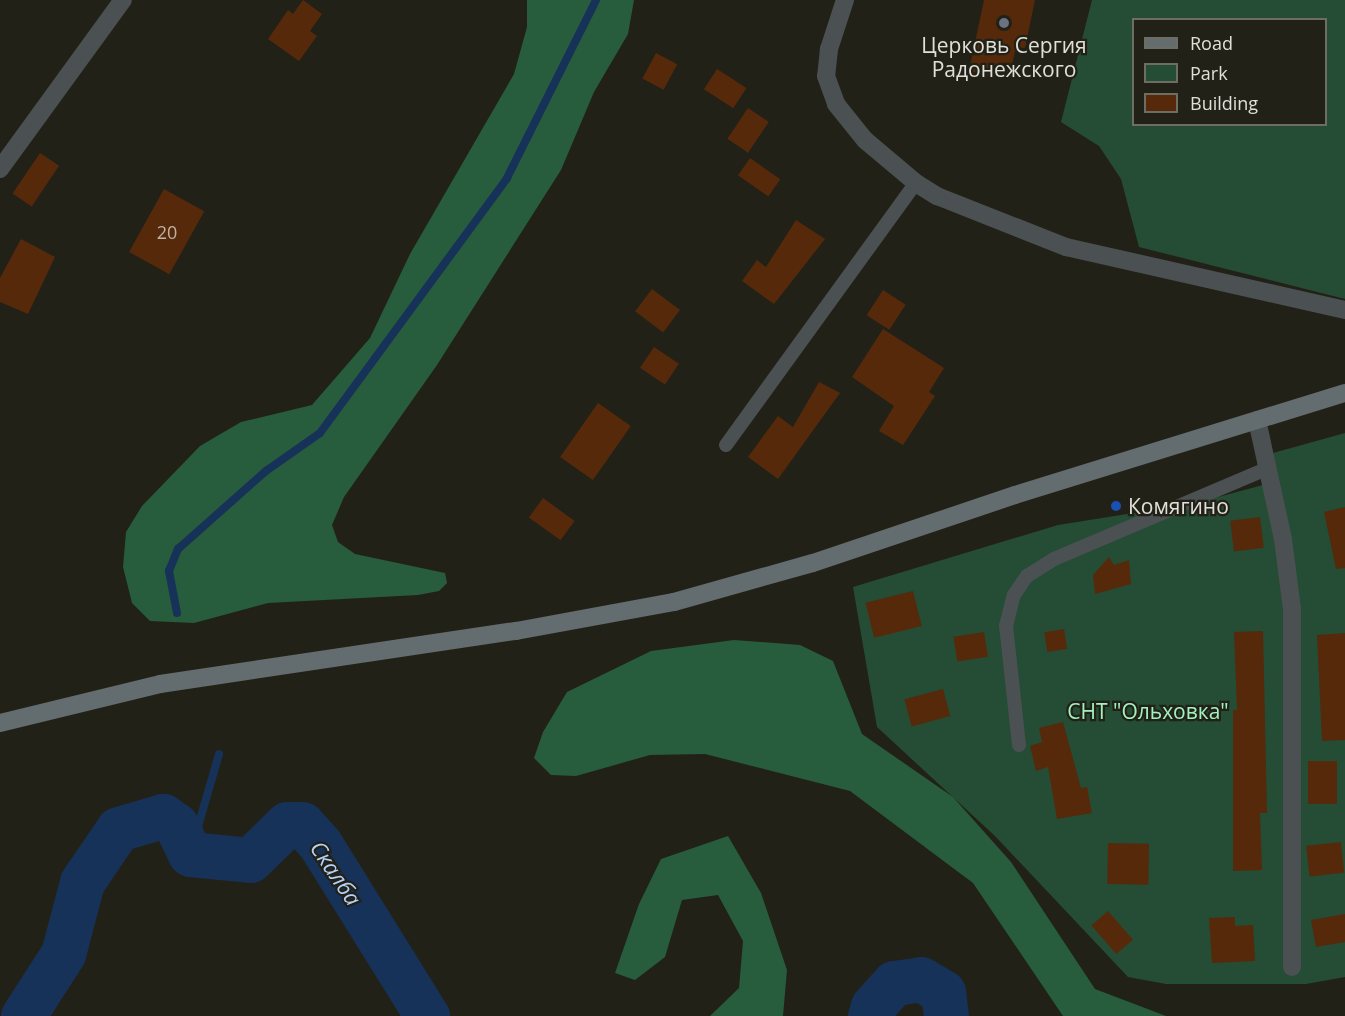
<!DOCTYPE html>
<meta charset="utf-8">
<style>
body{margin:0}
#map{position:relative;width:1345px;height:1016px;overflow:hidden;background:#222117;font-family:"Open Sans",sans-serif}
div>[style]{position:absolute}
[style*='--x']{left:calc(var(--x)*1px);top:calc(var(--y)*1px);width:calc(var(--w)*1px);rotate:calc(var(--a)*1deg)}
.green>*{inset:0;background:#254c34}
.forest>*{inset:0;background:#275c3c}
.stream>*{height:8px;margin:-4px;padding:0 4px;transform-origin:4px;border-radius:4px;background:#173259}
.river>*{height:45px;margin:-22.5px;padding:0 22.5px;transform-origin:22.5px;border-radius:22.5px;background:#173259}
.building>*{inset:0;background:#56290b;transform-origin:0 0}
.lane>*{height:14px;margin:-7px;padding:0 7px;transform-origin:7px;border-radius:7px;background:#4b5152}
.street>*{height:18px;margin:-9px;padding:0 9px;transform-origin:9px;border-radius:9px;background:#4b5152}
.secondary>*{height:18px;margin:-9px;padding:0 9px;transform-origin:9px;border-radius:9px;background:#636c6e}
.dots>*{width:16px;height:16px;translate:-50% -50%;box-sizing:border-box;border:3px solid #222117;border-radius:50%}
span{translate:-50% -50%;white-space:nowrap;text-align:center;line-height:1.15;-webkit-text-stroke:4.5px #222117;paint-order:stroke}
.number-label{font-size:18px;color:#beb2a5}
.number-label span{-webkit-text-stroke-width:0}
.poi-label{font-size:21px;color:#e0dfd8}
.left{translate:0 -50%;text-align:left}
.park-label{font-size:21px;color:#a1f2be}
.water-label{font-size:22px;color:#b5d1fa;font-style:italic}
.legend{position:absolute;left:1132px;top:18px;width:195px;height:108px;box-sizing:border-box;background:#222117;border:2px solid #6e6d64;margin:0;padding:8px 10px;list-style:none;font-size:18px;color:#e0dfd8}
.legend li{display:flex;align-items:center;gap:12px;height:30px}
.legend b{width:30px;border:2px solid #6e6d64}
</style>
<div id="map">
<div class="green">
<div style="clip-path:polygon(evenodd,1092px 0,1345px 0,1345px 299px,1139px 247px,1121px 179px,1099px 146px,1061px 122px,1092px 0,1134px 20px,1326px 20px,1326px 124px,1134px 124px,1134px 20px)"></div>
<div style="clip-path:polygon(1345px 433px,1345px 977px,1306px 984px,1166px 984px,1128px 977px,995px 836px,877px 727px,853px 587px,1058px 525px,1196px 503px,1263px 485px,1273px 453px)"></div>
</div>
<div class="forest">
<div style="clip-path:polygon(527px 0,634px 0,628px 34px,594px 92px,561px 170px,437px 365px,344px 497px,332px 525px,338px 542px,355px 554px,445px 573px,447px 583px,439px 591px,418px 595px,268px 603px,194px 623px,150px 621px,132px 603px,123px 567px,126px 532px,142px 506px,200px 446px,241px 422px,312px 405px,370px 338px,410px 254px,514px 74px,527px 27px)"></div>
<div style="clip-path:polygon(734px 640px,800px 645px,833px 661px,862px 734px,953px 797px,1011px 862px,1095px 989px,1166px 1016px,1063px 1016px,973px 883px,850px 791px,705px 754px,650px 755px,576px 776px,551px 775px,534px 758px,543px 732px,567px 692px,651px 651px)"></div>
<div style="clip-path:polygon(728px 836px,761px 893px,787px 970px,783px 1016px,710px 1016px,739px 988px,743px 941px,718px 895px,682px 900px,665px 957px,635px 980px,615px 973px,639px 904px,661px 859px)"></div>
</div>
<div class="stream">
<div style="--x:177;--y:613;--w:43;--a:-100.8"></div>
<div style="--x:169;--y:571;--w:24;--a:-68"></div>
<div style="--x:178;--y:549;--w:118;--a:-41.6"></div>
<div style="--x:266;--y:471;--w:66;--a:-35.1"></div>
<div style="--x:320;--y:433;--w:316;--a:-53.7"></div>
<div style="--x:507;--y:178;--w:199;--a:-63.4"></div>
<div style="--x:190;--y:854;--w:104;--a:-73.8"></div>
</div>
<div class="river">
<div style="--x:23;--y:1016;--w:74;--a:-57.2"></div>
<div style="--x:63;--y:954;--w:74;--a:-75.2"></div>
<div style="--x:82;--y:882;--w:64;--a:-55.8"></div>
<div style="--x:118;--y:829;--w:47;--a:-16.1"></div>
<div style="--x:163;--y:816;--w:16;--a:35"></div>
<div style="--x:176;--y:825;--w:32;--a:64"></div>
<div style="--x:190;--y:854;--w:60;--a:5.7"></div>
<div style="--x:250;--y:860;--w:52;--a:-44.2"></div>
<div style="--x:287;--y:824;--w:15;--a:0"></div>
<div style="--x:302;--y:824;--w:27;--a:48"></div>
<div style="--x:320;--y:844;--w:203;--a:58.1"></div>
<div style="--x:870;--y:1016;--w:10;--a:-73"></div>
<div style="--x:873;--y:1006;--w:31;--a:-48"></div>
<div style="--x:894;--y:983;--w:27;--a:-8"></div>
<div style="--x:921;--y:979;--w:26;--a:31"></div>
<div style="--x:943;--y:992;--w:24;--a:83"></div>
</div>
<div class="building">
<div style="clip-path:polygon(303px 0,322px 14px,310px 31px,317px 36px,299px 61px,268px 39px,288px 10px,293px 14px)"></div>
<div style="clip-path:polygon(984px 0,1035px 0,1025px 48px,1016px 47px,1009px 79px,969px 71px)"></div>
<div style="left:656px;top:53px;width:24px;height:29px;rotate:28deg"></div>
<div style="left:717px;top:69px;width:35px;height:24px;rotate:33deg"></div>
<div style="left:748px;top:108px;width:25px;height:37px;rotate:34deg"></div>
<div style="left:40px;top:153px;width:23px;height:49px;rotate:34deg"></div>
<div style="left:750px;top:158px;width:37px;height:21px;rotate:35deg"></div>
<div style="left:164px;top:189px;width:46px;height:72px;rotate:29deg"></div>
<div style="clip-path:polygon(796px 220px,825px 239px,774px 304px,742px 281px,757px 260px,766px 267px)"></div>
<div style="clip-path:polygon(21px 239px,55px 257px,28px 314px,0 302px,0 278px)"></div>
<div style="left:652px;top:289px;width:35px;height:28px;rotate:37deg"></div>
<div style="left:883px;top:290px;width:27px;height:30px;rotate:33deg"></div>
<div style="clip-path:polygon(883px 329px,944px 368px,929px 392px,935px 396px,903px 445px,879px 431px,894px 406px,852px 377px)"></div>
<div style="left:654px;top:347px;width:30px;height:25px;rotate:34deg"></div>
<div style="clip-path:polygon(819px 382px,840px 393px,778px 479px,748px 457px,778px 416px,793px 427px)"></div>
<div style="left:598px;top:403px;width:40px;height:66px;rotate:35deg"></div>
<div style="left:543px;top:498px;width:39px;height:24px;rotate:36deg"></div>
<div style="clip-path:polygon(1345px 507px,1345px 568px,1336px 569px,1324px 512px)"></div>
<div style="left:1260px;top:517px;width:31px;height:30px;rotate:83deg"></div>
<div style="clip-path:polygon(1109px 557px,1114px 565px,1129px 560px,1131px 584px,1095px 594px,1093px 575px)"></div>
<div style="left:913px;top:591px;width:36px;height:49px;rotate:76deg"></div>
<div style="left:1064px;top:629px;width:20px;height:20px;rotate:81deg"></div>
<div style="clip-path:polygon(1263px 631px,1267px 813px,1260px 813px,1262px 870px,1233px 871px,1233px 710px,1237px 710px,1234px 632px)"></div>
<div style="left:984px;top:632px;width:25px;height:31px;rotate:81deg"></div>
<div style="clip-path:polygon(1345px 633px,1345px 740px,1322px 741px,1317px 635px)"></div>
<div style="left:943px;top:689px;width:28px;height:40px;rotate:75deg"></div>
<div style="clip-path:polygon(1063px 722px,1081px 788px,1087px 787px,1092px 813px,1057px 819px,1048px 767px,1036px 771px,1030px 746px,1042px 742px,1039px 728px)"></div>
<div style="left:1308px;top:761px;width:29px;height:43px"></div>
<div style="left:1341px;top:842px;width:31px;height:35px;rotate:84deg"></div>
<div style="left:1108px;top:843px;width:41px;height:41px;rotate:1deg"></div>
<div style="left:1108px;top:911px;width:38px;height:22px;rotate:49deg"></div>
<div style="clip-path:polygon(1345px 914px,1345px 942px,1316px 947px,1311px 920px)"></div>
<div style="clip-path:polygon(1235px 917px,1235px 926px,1253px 925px,1255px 961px,1212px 963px,1209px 918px)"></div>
</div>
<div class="lane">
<div style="--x:726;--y:445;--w:324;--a:-54.1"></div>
<div style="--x:1019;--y:745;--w:120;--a:-96.2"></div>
<div style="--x:1006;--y:626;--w:32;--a:-76"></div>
<div style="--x:1014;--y:595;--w:23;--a:-56"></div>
<div style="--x:1027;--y:576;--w:32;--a:-32"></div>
<div style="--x:1054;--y:559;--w:233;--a:-23"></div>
</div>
<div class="street">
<div style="--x:845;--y:0;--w:52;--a:108.1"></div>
<div style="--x:829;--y:49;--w:27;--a:96"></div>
<div style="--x:826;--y:76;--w:30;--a:70"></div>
<div style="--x:836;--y:104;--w:46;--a:51.1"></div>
<div style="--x:865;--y:140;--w:67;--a:40.1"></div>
<div style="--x:916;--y:183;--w:25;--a:32"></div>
<div style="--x:937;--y:196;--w:139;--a:21.6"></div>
<div style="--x:1066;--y:247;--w:286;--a:12.7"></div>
<div style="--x:0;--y:169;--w:209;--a:-54"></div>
<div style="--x:1257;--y:420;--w:122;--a:77.7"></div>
<div style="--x:1283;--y:539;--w:71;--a:82.7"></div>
<div style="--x:1292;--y:609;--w:358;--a:90"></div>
</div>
<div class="secondary">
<div style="--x:0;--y:723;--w:165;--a:-13.7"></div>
<div style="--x:160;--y:684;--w:360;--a:-8.5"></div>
<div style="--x:516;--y:631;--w:161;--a:-10.4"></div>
<div style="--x:674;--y:602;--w:144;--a:-15.7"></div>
<div style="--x:813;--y:563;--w:213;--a:-18.6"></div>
<div style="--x:1015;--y:495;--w:345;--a:-17.2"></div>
</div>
<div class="dots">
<div style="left:1004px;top:23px;background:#6b7280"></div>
<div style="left:1116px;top:506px;background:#1a4fb4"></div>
</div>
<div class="number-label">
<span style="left:167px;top:232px">20</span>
</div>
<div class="poi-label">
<span style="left:1004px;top:57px">Церковь Сергия<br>Радонежского</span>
<span class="left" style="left:1128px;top:506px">Комягино</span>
</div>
<div class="park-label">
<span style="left:1148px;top:711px">СНТ "Ольховка"</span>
</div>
<div class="water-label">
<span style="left:336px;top:873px;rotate:56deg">Скалба</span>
</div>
<ul class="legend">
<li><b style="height:8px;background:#636c6e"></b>Road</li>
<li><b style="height:16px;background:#254c34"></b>Park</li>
<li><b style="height:16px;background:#56290b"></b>Building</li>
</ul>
</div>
